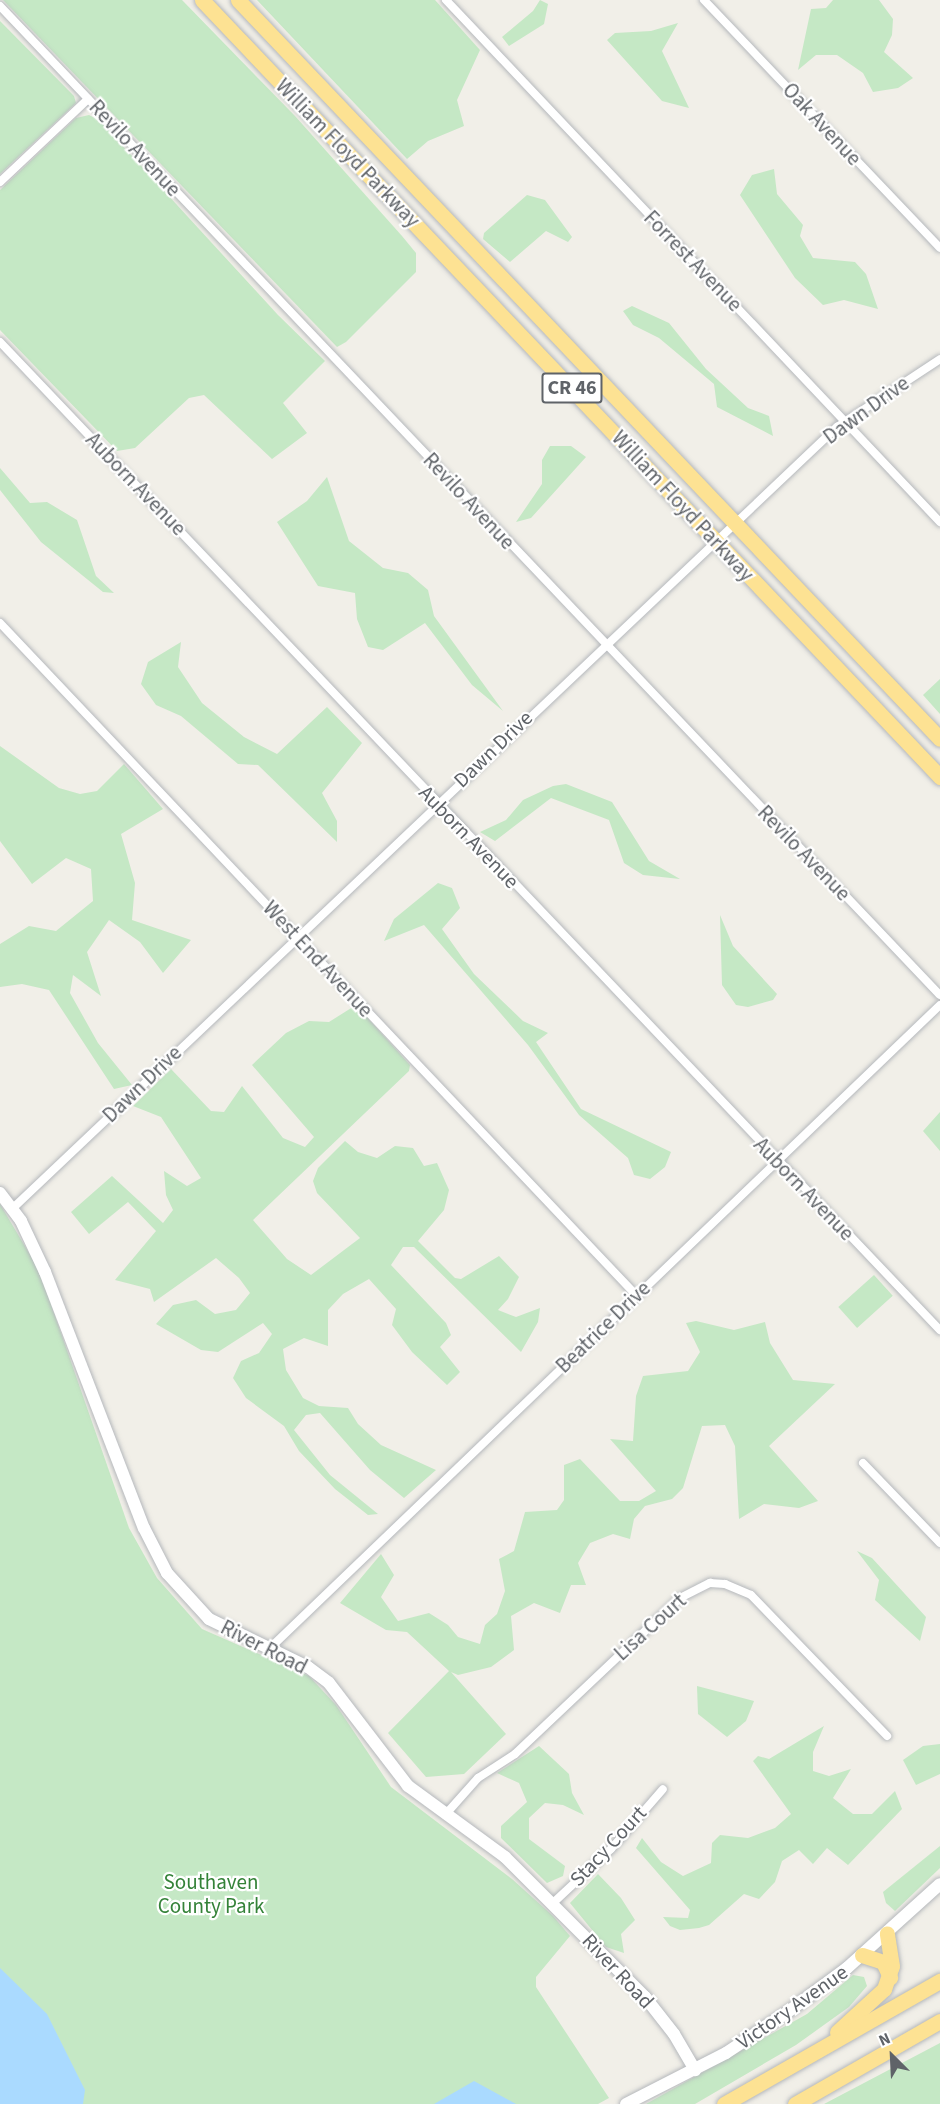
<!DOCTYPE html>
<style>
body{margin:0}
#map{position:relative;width:940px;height:2104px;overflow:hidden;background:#f1efe8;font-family:"Source Sans 3",sans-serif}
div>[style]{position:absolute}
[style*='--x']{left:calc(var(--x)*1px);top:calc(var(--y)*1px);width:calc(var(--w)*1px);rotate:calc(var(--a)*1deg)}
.green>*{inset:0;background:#c5e8c5;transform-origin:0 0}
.water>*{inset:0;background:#aadaff}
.roads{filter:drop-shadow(0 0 2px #b5b8bc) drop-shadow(0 0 2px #b5b8bc)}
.street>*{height:8px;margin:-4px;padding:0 4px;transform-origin:4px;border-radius:4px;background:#fff}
.secondary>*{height:12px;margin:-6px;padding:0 6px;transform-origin:6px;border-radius:6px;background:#fff}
.highway>*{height:15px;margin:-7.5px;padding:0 7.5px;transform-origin:7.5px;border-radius:7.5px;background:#fde293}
span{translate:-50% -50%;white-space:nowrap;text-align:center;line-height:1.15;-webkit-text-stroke:4.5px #fff;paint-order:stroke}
.shield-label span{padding:2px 4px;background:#fff;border:2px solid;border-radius:4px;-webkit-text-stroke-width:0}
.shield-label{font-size:20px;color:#5f6368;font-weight:700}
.street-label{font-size:21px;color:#5f6368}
.park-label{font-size:21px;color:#348238}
.north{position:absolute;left:862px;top:2026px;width:60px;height:60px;-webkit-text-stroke:4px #fff;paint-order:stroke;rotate:336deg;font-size:16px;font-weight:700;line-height:24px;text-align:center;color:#5f6368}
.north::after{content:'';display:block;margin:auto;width:21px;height:27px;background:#5f6368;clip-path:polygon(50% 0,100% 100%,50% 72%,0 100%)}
</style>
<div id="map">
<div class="green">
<div style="clip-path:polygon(3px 0,182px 0,295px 116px,402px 236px,416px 253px,416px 272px,346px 342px,337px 347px)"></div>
<div style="clip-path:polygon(257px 0,435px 0,480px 50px,457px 100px,464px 126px,428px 141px,407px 159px)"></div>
<div style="clip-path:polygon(540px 0,548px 4px,544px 24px,509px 46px,502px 37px,533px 11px)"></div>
<div style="clip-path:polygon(833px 0,879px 0,893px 19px,892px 35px,884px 52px,913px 78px,898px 88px,873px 92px,863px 73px,837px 55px,816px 55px,798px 70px,811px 9px,826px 8px)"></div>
<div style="clip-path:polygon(0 21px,74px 96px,76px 103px,0 174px)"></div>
<div style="clip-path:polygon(678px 23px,662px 51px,689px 108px,662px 101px,607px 40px,615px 33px,651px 31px)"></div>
<div style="clip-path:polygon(89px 115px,99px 120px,278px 315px,325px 361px,283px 403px,307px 433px,272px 459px,204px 395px,189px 398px,135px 448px,117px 451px,0 330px,0 190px,76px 118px)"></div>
<div style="clip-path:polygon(774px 169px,777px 194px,803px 225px,800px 236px,813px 258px,855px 262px,866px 274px,878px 309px,844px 300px,823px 305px,795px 278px,740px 195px,752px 175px)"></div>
<div style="clip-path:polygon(527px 195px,545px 200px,572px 237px,568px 242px,546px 231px,510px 262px,483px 239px,484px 233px)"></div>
<div style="clip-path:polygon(632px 306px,669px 323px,706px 369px,748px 408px,769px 416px,773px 436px,717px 407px,714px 384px,659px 338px,633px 325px,623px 311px)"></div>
<div style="clip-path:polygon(550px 446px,571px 446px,586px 457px,531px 518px,516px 522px,542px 484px,542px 460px)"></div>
<div style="clip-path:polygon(0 468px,30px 503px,47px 502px,77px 520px,96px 576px,114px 593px,103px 592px,41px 542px,0 490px)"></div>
<div style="clip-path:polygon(327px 477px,349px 541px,383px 568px,408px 573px,428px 590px,434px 616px,503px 711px,472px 685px,425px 623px,383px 650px,368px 647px,357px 619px,355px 593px,318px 586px,277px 522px,307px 501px)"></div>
<div style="clip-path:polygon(181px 642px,178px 667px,202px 703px,244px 737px,277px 754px,327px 707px,362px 743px,322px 793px,337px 821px,337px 842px,258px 765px,238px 764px,181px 716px,156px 705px,141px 684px,148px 662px)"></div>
<div style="clip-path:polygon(940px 679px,940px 714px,923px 695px)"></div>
<div style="clip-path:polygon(0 746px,59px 788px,80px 794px,97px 791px,124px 764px,163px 809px,121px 834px,135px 883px,132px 920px,191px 940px,163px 973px,140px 942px,109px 920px,87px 952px,101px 996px,73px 975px,70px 993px,98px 1043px,132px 1085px,114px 1089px,49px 990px,22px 984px,0 987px,0 944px,29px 926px,56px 931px,93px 901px,91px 869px,66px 858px,32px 884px,0 841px)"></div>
<div style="clip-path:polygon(566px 784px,612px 802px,649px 861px,680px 879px,643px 875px,624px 863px,609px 820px,551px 798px,495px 841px,480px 832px,506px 820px,523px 800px,553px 786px)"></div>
<div style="clip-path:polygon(438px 883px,452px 888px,460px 908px,442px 929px,474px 974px,523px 1021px,548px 1033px,536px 1042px,581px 1109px,671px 1152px,665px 1167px,650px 1179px,634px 1175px,628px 1158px,579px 1115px,528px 1045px,424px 925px,384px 941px,394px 919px)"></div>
<div style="clip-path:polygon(720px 915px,733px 946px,777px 994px,773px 1000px,748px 1007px,736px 1005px,722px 985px)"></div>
<div style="clip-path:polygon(356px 1005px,410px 1065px,409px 1071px,253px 1220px,287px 1259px,311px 1275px,360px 1238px,317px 1193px,313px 1181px,318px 1168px,345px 1141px,358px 1152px,377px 1158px,395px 1146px,413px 1148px,424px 1166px,437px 1163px,449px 1190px,444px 1210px,418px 1241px,455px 1278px,461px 1279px,499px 1256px,519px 1277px,508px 1299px,498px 1310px,516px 1317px,540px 1308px,538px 1322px,521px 1352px,414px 1247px,403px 1247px,391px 1265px,446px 1323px,451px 1335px,440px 1347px,460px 1372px,447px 1385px,412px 1352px,392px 1325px,396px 1309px,369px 1279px,343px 1294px,328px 1310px,328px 1346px,304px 1338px,283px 1349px,286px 1370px,303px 1398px,319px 1406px,348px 1408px,358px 1424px,381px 1445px,436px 1470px,404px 1498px,370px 1470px,320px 1413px,306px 1415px,294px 1430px,330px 1475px,378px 1514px,368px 1515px,335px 1489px,299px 1451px,284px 1426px,246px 1398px,233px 1378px,241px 1361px,259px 1353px,272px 1334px,263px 1323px,218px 1352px,201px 1350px,156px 1324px,173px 1305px,196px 1300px,215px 1314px,236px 1310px,250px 1293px,239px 1278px,216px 1258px,154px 1302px,150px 1289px,115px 1280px,156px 1231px,128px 1202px,89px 1234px,71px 1212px,112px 1176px,163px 1223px,173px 1210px,166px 1195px,164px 1171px,187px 1186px,201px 1178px,161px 1117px,133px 1106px,171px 1069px,211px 1111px,224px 1112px,242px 1086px,283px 1138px,305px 1147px,314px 1137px,252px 1065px,286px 1033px,309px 1021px,329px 1022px)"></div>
<div style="clip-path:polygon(940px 1112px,940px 1151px,923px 1131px)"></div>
<div style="clip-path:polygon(0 1204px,39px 1270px,129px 1528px,157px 1578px,202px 1629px,309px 1676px,336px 1705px,391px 1787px,512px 1879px,553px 1916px,570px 1936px,536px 1977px,536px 1987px,609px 2098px,598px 2104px,0 2104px)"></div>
<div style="left:874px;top:1275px;width:28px;height:48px;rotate:48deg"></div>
<div style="clip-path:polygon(696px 1321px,734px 1330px,765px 1322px,770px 1343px,793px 1380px,835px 1384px,769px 1446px,818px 1501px,799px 1508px,764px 1504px,739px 1519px,735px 1446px,725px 1425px,702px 1426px,683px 1488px,672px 1499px,645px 1506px,634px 1519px,630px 1539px,613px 1534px,590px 1543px,578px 1563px,586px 1585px,571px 1585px,560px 1613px,534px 1603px,511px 1616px,514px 1650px,491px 1667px,458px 1675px,451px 1672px,506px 1734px,464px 1774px,426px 1777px,388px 1733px,449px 1671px,407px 1632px,386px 1630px,340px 1603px,381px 1554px,394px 1575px,381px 1597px,398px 1621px,429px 1613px,448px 1625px,458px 1637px,480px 1644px,485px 1625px,497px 1614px,505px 1591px,499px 1559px,514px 1551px,525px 1512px,557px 1510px,564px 1500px,564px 1465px,580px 1459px,620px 1501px,639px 1501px,656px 1491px,610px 1439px,633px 1441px,636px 1396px,643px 1376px,688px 1371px,700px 1352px,686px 1323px)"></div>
<div style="clip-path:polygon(857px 1551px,872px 1558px,926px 1617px,920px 1641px,875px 1600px,879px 1580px)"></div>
<div style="clip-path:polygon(697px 1686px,754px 1701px,746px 1721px,727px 1737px,698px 1714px)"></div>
<div style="clip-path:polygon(824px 1726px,813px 1752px,813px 1771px,829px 1776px,851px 1769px,833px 1798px,853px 1814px,872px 1814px,895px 1791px,902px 1809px,848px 1865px,827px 1848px,813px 1864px,799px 1850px,782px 1861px,775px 1882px,759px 1899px,744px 1894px,709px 1925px,699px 1928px,680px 1930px,670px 1926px,663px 1917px,688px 1918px,690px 1910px,636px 1848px,642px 1838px,661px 1862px,683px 1876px,711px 1863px,712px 1843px,720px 1835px,748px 1838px,775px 1828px,791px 1814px,753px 1761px,758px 1756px,769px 1759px)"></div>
<div style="clip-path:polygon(940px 1744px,940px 1774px,916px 1785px,903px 1760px,923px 1746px)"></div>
<div style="clip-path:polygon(539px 1746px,569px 1774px,572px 1793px,584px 1815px,563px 1805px,545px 1803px,529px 1818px,529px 1839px,565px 1866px,563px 1876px,547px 1883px,501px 1838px,501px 1826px,527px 1802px,519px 1783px,497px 1773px)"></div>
<div style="clip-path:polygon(940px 1846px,940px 1868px,895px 1911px,886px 1903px,883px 1892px)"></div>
<div style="clip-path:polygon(598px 1874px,621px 1898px,635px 1920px,621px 1934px,624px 1953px,606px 1947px,570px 1903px)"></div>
<div style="clip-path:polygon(853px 1975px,864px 1977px,867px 1986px,849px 2007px,796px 2045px,695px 2104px,646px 2104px,807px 2014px)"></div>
<div style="clip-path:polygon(940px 2043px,940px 2104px,824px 2104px)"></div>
</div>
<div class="water">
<div style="clip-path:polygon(0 1968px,47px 2014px,85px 2090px,83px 2104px,0 2104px)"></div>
<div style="clip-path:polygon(474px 2081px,516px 2104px,434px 2104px)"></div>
</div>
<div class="roads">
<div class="street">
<div style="--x:446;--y:0;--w:719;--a:46.58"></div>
<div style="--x:704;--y:0;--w:342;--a:46.4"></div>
<div style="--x:0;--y:6;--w:1364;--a:46.46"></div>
<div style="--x:0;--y:182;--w:121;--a:-43.3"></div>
<div style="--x:0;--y:342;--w:1364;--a:46.43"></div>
<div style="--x:0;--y:623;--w:925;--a:46.58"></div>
<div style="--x:12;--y:1209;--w:1137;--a:-43.47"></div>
<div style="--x:837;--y:427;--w:123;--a:-33.4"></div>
<div style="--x:863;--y:1463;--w:111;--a:46.1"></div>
<div style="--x:268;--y:1650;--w:931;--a:-43.83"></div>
<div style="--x:445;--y:1815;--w:50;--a:-48.3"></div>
<div style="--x:478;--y:1778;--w:44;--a:-33"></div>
<div style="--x:515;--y:1754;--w:227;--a:-43.4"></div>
<div style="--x:680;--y:1598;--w:34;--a:-27"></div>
<div style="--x:710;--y:1583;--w:15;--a:4"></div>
<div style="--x:725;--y:1584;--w:28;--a:23"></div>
<div style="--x:751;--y:1595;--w:196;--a:46"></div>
<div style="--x:553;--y:1903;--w:79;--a:-43"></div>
<div style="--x:611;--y:1849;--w:79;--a:-49.1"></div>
</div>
<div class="secondary">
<div style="--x:0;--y:1193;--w:35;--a:53"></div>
<div style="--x:21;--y:1221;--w:56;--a:64.8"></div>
<div style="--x:45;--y:1272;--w:274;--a:68.9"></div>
<div style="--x:144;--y:1528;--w:51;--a:62.9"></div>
<div style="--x:167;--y:1573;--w:62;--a:47.6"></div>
<div style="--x:209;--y:1619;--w:110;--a:25.9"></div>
<div style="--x:308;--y:1667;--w:26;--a:37"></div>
<div style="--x:329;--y:1683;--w:130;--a:52.5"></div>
<div style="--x:408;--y:1786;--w:120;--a:36.2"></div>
<div style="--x:505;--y:1857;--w:198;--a:45"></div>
<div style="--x:645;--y:1997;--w:47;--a:51.9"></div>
<div style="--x:674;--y:2034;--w:42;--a:59.7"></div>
<div style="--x:626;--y:2104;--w:112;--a:-27"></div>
<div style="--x:726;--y:2053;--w:71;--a:-33.5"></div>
<div style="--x:785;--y:2014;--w:77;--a:-36.6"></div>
<div style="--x:847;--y:1968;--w:125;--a:-42.1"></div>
</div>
<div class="highway">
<div style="--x:202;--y:0;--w:1072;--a:46.47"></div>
<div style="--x:238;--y:0;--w:1019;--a:46.47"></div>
<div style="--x:862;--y:1955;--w:22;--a:18"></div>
<div style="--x:883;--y:1962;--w:17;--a:65"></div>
<div style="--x:837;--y:2032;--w:64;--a:-42.5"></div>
<div style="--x:884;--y:1989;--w:24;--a:-71"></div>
<div style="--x:892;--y:1966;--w:33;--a:-99"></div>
<div style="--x:724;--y:2104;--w:249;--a:-29.7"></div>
<div style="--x:795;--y:2104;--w:167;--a:-29.8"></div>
</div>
</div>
<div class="shield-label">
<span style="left:572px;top:388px">CR 46</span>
</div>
<div class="street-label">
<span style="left:822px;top:124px;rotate:47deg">Oak Avenue</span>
<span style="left:135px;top:148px;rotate:47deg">Revilo Avenue</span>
<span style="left:348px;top:153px;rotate:46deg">William Floyd Parkway</span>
<span style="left:693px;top:261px;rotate:46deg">Forrest Avenue</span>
<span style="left:866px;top:410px;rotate:-36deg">Dawn Drive</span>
<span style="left:136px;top:484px;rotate:46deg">Auborn Avenue</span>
<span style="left:469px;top:501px;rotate:47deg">Revilo Avenue</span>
<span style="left:683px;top:506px;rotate:47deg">William Floyd Parkway</span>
<span style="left:493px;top:749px;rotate:-44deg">Dawn Drive</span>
<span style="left:469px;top:837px;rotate:46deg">Auborn Avenue</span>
<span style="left:804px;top:853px;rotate:46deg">Revilo Avenue</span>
<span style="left:318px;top:959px;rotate:47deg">West End Avenue</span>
<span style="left:142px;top:1084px;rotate:-44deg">Dawn Drive</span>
<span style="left:804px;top:1189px;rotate:46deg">Auborn Avenue</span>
<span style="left:603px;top:1327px;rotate:-44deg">Beatrice Drive</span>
<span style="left:650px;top:1627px;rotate:-42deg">Lisa Court</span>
<span style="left:264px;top:1647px;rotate:27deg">River Road</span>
<span style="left:608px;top:1846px;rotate:-47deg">Stacy Court</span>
<span style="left:618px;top:1971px;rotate:47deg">River Road</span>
<span style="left:792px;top:2007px;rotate:-35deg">Victory Avenue</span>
</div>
<div class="park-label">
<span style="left:211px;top:1894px">Southaven<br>County Park</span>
</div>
<div class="north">N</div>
</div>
